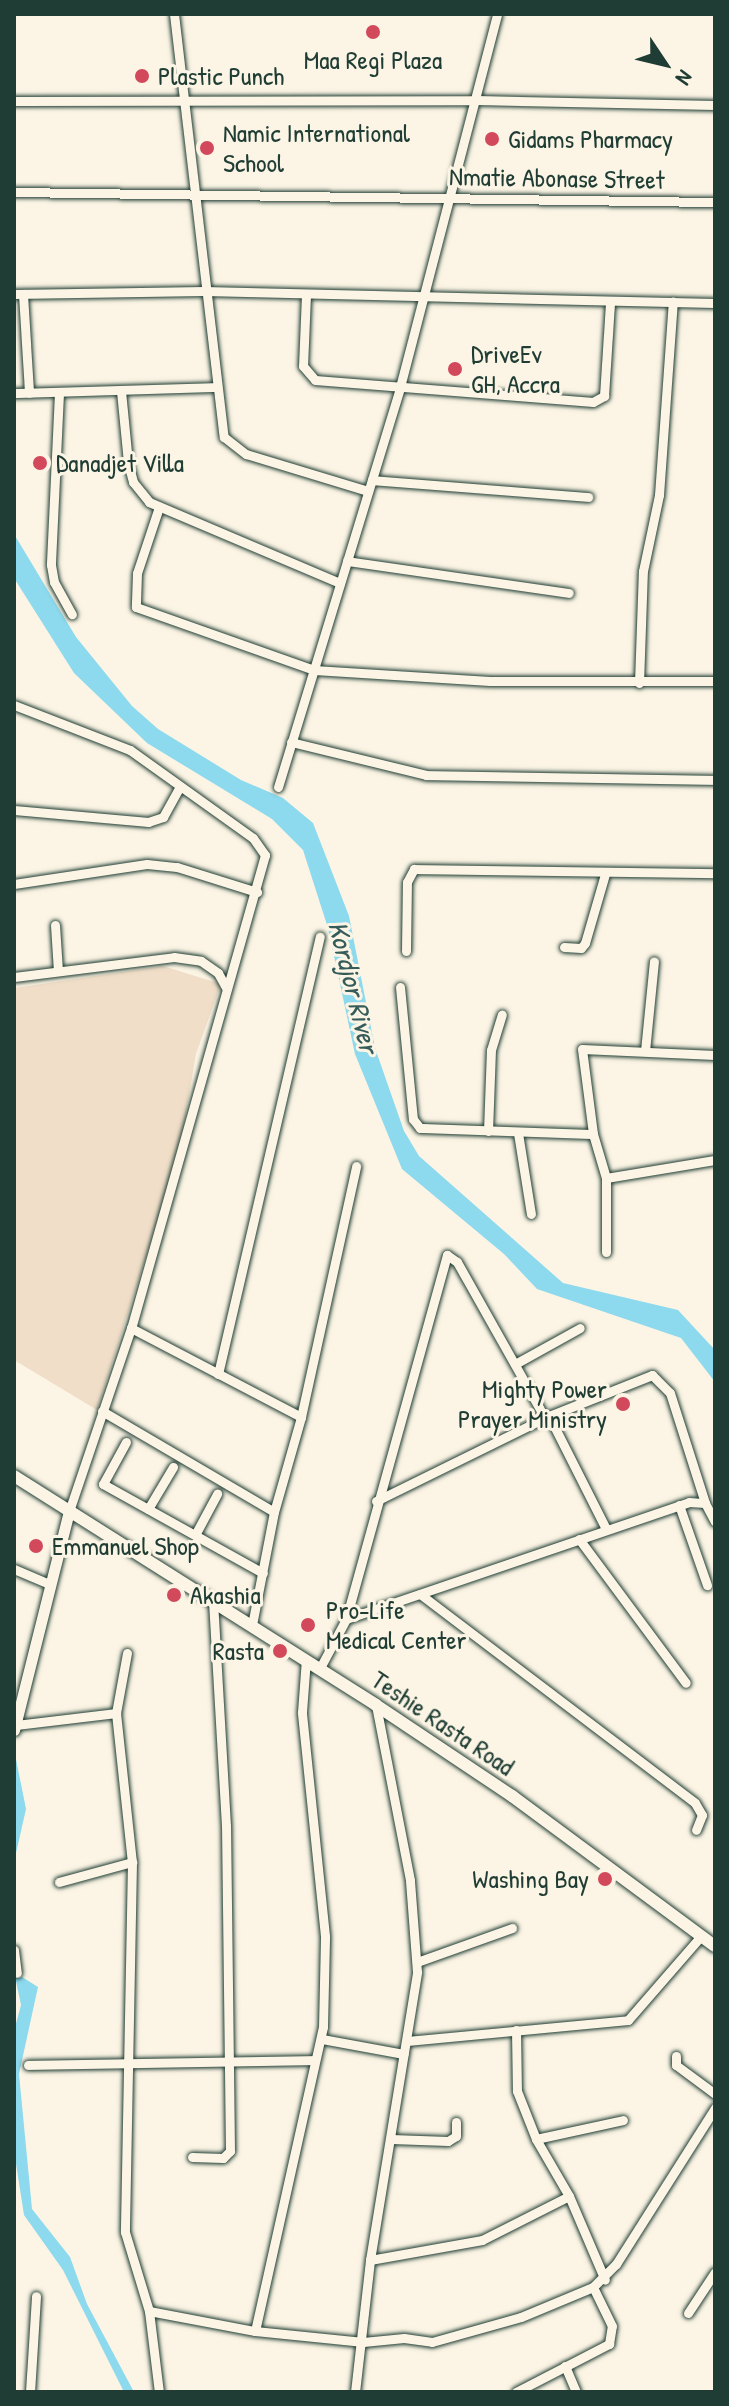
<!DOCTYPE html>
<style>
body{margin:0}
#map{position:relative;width:729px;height:2406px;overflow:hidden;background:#fcf5e5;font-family:"Patrick Hand",sans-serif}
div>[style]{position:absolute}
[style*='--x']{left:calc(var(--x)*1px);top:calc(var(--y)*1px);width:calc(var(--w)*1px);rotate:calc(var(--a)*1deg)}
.built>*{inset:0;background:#f0dec8}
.water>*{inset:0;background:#8dd9ed}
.roads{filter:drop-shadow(0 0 2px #1f3d34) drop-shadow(0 0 2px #1f3d34)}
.minor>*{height:9px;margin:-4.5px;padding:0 4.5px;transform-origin:4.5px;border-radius:4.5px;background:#fcf5e5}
.tertiary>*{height:11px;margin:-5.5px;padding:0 5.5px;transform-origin:5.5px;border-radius:5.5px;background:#fcf5e5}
.secondary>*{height:12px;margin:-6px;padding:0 6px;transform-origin:6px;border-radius:6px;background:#fcf5e5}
.dots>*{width:22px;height:22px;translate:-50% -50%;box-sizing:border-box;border:4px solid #fcf5e5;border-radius:50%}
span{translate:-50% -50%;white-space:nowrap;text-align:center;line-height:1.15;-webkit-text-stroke:6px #fcf5e5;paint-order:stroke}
.poi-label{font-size:26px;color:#1f3d34}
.left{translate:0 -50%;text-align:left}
.right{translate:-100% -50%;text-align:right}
.street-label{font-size:26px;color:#1f3d34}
.water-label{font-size:28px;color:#355c59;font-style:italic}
.frame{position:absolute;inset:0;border:16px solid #1f3d34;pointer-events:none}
.north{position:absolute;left:625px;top:24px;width:80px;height:80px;-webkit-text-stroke:6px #fcf5e5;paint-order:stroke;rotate:125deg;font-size:22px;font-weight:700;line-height:32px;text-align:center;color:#1f3d34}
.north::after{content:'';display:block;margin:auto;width:28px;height:36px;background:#1f3d34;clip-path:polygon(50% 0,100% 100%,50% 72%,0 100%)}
</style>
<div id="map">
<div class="built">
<div style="clip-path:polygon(163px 966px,221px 984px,196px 1054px,179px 1153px,97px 1410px,14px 1360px,14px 988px)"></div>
</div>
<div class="water">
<div style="clip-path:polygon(14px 534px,76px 637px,132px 706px,158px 729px,241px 780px,283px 798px,313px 823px,349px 916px,375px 1048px,404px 1131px,419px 1156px,563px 1283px,678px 1310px,715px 1350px,715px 1382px,681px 1338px,537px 1289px,504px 1254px,402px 1169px,355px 1054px,328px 928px,303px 850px,272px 819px,147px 743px,74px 673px,14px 578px)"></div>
<div style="clip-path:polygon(14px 1749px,26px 1809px,14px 1862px)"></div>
<div style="clip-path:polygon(14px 1972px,38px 1987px,19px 2074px,32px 2209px,70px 2257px,87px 2304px,134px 2392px,124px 2392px,63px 2270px,24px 2215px,14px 2151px,14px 2031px,21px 2005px)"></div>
</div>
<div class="roads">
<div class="minor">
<div style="--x:174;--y:14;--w:426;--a:83.3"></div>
<div style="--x:224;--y:437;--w:28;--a:38"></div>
<div style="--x:246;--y:454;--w:127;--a:16.9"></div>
<div style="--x:14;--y:101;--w:462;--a:-0.1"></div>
<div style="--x:476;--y:100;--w:239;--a:1.2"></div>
<div style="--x:14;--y:192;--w:701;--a:0.82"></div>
<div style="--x:14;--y:294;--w:190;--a:-0.9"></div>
<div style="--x:204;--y:291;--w:511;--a:1.35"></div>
<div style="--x:23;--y:294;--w:99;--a:86.5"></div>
<div style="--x:306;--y:295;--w:71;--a:92.4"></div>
<div style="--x:303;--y:366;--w:18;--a:49"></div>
<div style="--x:315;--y:380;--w:279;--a:4.5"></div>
<div style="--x:593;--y:402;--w:13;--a:-29"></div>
<div style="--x:604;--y:396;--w:94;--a:-86.3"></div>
<div style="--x:121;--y:391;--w:72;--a:84.4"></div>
<div style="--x:128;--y:463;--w:20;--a:75"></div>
<div style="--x:133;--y:482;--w:26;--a:51"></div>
<div style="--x:149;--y:502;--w:207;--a:23"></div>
<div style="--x:14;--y:393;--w:202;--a:-1.7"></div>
<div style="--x:59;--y:393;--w:172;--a:92.7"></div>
<div style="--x:51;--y:565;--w:17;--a:80"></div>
<div style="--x:54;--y:582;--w:37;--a:61"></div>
<div style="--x:372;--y:480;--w:217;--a:4.5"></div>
<div style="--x:158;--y:510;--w:66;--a:108.4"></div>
<div style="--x:137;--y:573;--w:34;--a:92"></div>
<div style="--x:136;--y:607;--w:189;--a:19.5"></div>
<div style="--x:314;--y:670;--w:176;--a:3.6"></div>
<div style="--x:490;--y:681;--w:225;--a:0"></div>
<div style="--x:347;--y:561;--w:224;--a:8.2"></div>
<div style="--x:639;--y:683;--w:112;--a:-88"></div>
<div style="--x:643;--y:571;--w:78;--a:-78.1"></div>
<div style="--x:659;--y:495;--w:194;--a:-85.9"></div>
<div style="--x:14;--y:705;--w:124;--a:21.2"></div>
<div style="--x:130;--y:750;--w:151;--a:35.6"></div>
<div style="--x:253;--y:838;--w:21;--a:55"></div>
<div style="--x:265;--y:855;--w:492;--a:105.8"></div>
<div style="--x:131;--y:1328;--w:193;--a:108.7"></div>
<div style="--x:291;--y:742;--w:139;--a:13.7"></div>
<div style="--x:426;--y:775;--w:289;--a:1"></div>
<div style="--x:278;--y:787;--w:418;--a:-73"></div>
<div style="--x:400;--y:387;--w:385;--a:-75.4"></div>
<div style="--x:14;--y:810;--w:135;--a:5.1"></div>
<div style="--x:148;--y:822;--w:16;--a:-18"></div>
<div style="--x:163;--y:817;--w:33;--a:-61"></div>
<div style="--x:14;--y:884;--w:134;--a:-8.6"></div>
<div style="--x:147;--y:864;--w:30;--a:6"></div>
<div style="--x:177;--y:867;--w:84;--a:17.4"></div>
<div style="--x:55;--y:925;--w:46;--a:86.3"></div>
<div style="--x:564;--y:947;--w:17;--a:3"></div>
<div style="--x:581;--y:948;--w:6;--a:-51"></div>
<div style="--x:585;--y:943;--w:72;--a:-73.8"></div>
<div style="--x:406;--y:951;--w:69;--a:-89.2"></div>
<div style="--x:407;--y:882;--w:15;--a:-62"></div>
<div style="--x:414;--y:869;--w:301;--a:0.8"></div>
<div style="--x:14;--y:977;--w:161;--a:-7.1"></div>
<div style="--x:174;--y:957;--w:27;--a:8"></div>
<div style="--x:201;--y:961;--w:21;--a:35"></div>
<div style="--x:218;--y:973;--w:18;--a:61"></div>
<div style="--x:400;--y:987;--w:133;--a:84.4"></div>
<div style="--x:413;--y:1119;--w:11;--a:52"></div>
<div style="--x:420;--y:1128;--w:173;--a:2"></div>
<div style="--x:645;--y:1051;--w:90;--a:-84.3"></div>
<div style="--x:715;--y:1055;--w:133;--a:-177.4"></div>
<div style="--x:582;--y:1049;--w:86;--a:82.6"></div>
<div style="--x:593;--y:1134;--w:46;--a:73.5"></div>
<div style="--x:606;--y:1178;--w:110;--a:-9.4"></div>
<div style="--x:488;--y:1131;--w:81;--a:-87.9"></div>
<div style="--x:491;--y:1050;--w:37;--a:-73"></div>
<div style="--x:518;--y:1133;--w:82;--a:80.9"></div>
<div style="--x:606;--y:1252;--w:74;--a:-90"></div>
<div style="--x:131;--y:1328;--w:192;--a:27.6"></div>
<div style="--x:515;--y:1364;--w:74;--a:-29"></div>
<div style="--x:218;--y:1374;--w:449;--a:-76.9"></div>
<div style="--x:102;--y:1411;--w:199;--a:30.4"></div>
<div style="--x:549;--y:1416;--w:127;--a:63.2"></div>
<div style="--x:126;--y:1442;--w:48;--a:118.7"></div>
<div style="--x:103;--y:1484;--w:183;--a:29.1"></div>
<div style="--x:376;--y:1501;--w:193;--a:-26.2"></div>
<div style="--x:549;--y:1416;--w:111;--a:-21.7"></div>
<div style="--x:652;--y:1375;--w:25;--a:45"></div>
<div style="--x:670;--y:1393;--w:115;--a:72.3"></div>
<div style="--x:679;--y:1505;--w:85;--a:70.7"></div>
<div style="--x:148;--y:1509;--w:49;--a:-59.2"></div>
<div style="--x:195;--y:1535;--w:47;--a:-61.8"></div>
<div style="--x:579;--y:1539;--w:179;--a:53.4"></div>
<div style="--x:14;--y:1569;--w:36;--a:23"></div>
<div style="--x:420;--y:1594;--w:345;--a:37.2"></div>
<div style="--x:695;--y:1803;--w:14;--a:60"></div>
<div style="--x:702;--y:1815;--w:16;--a:112"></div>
<div style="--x:346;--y:1619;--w:362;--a:-18.8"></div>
<div style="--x:689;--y:1502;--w:16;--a:4"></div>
<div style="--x:705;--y:1503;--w:21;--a:62"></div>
<div style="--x:252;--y:1625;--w:115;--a:-79"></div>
<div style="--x:274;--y:1512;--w:99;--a:-74.1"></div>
<div style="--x:301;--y:1417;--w:257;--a:-77.6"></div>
<div style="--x:127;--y:1653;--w:61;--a:100.4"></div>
<div style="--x:116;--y:1713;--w:150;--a:83.9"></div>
<div style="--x:132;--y:1862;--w:370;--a:91.1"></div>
<div style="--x:125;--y:2232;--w:83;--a:73.1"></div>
<div style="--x:149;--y:2311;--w:82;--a:83"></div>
<div style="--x:320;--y:1668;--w:55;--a:-62"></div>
<div style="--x:346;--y:1619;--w:378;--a:-74.5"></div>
<div style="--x:447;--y:1255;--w:12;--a:35"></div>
<div style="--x:457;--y:1262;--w:179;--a:60.6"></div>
<div style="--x:16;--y:1725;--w:101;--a:-6.8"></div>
<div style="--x:59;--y:1882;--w:76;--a:-15.3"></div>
<div style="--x:14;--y:1950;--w:23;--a:83"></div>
<div style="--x:417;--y:1962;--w:101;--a:-19.7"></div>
<div style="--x:516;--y:2030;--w:61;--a:89.1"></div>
<div style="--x:517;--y:2091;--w:52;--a:68.4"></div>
<div style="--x:322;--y:2039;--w:83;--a:10.4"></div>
<div style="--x:407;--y:2041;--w:222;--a:-5.4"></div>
<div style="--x:628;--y:2020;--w:111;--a:-49"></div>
<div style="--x:676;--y:2056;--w:9;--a:90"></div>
<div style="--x:676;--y:2065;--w:49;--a:36.6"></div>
<div style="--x:28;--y:2065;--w:287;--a:-1"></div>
<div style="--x:391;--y:2139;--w:57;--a:2"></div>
<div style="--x:448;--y:2141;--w:9;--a:-32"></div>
<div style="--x:456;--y:2136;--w:14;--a:-90"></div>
<div style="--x:192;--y:2157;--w:31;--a:2"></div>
<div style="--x:223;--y:2158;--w:10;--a:-45"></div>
<div style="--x:230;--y:2151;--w:325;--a:-90.7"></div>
<div style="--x:226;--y:1826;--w:226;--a:-93.3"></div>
<div style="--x:569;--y:2196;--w:91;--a:66.8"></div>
<div style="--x:370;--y:2260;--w:114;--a:-10.1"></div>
<div style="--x:482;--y:2240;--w:97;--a:-26.8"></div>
<div style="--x:569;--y:2196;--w:66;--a:-120.1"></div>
<div style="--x:536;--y:2139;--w:89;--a:-12.3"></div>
<div style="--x:149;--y:2311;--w:108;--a:10.7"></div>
<div style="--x:255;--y:2331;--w:109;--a:5.8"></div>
<div style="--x:363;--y:2342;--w:41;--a:-5.6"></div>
<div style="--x:404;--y:2338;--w:28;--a:8"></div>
<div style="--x:432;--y:2342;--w:92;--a:-15.7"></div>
<div style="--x:521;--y:2317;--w:78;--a:-22.6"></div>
<div style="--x:688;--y:2313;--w:49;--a:-56.6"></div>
<div style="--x:255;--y:2331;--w:312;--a:-77.4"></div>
<div style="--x:323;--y:2027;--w:91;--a:-88.7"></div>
<div style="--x:325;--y:1936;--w:225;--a:-95.9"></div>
<div style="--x:302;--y:1712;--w:53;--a:-85.7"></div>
<div style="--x:565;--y:2366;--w:28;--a:67"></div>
<div style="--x:30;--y:2392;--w:96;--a:-86.4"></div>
<div style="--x:355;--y:2392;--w:133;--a:-83.5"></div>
<div style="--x:370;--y:2260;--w:292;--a:-80.7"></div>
<div style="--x:417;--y:1972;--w:92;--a:-94.4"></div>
<div style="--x:410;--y:1880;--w:178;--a:-101"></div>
<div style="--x:516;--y:2392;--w:105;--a:-27.3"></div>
<div style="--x:609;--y:2344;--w:18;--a:-81"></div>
<div style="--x:612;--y:2326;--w:43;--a:-116"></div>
<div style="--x:593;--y:2287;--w:33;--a:-45"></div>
<div style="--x:616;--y:2264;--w:185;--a:-57.6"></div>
</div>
<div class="tertiary">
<div style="--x:14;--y:1730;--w:226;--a:-75.9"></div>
</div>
<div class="secondary">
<div style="--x:14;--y:1476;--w:428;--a:32.3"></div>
<div style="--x:376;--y:1705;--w:164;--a:33.8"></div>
<div style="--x:512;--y:1796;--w:252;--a:36.5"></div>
</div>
</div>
<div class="dots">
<div style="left:373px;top:32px;background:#d1495b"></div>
<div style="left:142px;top:76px;background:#d1495b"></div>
<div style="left:492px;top:139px;background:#d1495b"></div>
<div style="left:207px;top:148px;background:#d1495b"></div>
<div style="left:455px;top:369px;background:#d1495b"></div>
<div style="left:40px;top:463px;background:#d1495b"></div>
<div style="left:623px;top:1404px;background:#d1495b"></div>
<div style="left:36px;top:1546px;background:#d1495b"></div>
<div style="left:174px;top:1595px;background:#d1495b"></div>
<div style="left:308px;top:1625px;background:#d1495b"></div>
<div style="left:280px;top:1651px;background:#d1495b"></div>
<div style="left:605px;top:1879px;background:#d1495b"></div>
</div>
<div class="poi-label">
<span style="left:373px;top:60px">Maa Regi Plaza</span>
<span class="left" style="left:158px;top:76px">Plastic Punch</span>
<span class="left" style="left:223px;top:148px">Namic International<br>School</span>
<span class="left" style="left:508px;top:139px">Gidams Pharmacy</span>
<span class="left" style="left:471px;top:369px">DriveEv<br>GH, Accra</span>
<span class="left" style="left:56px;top:463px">Danadjet Villa</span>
<span class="right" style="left:607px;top:1404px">Mighty Power<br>Prayer Ministry</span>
<span class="left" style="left:52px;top:1546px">Emmanuel Shop</span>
<span class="left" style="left:190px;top:1595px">Akashia</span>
<span class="left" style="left:326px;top:1625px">Pro-Life<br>Medical Center</span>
<span class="right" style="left:264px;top:1651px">Rasta</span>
<span class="right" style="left:589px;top:1879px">Washing Bay</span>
</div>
<div class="street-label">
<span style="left:557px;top:178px;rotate:1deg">Nmatie Abonase Street</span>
<span style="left:443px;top:1723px;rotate:34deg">Teshie Rasta Road</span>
</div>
<div class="water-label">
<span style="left:354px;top:987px;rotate:76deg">Kordjor River</span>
</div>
<div class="frame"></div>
<div class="north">N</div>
</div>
